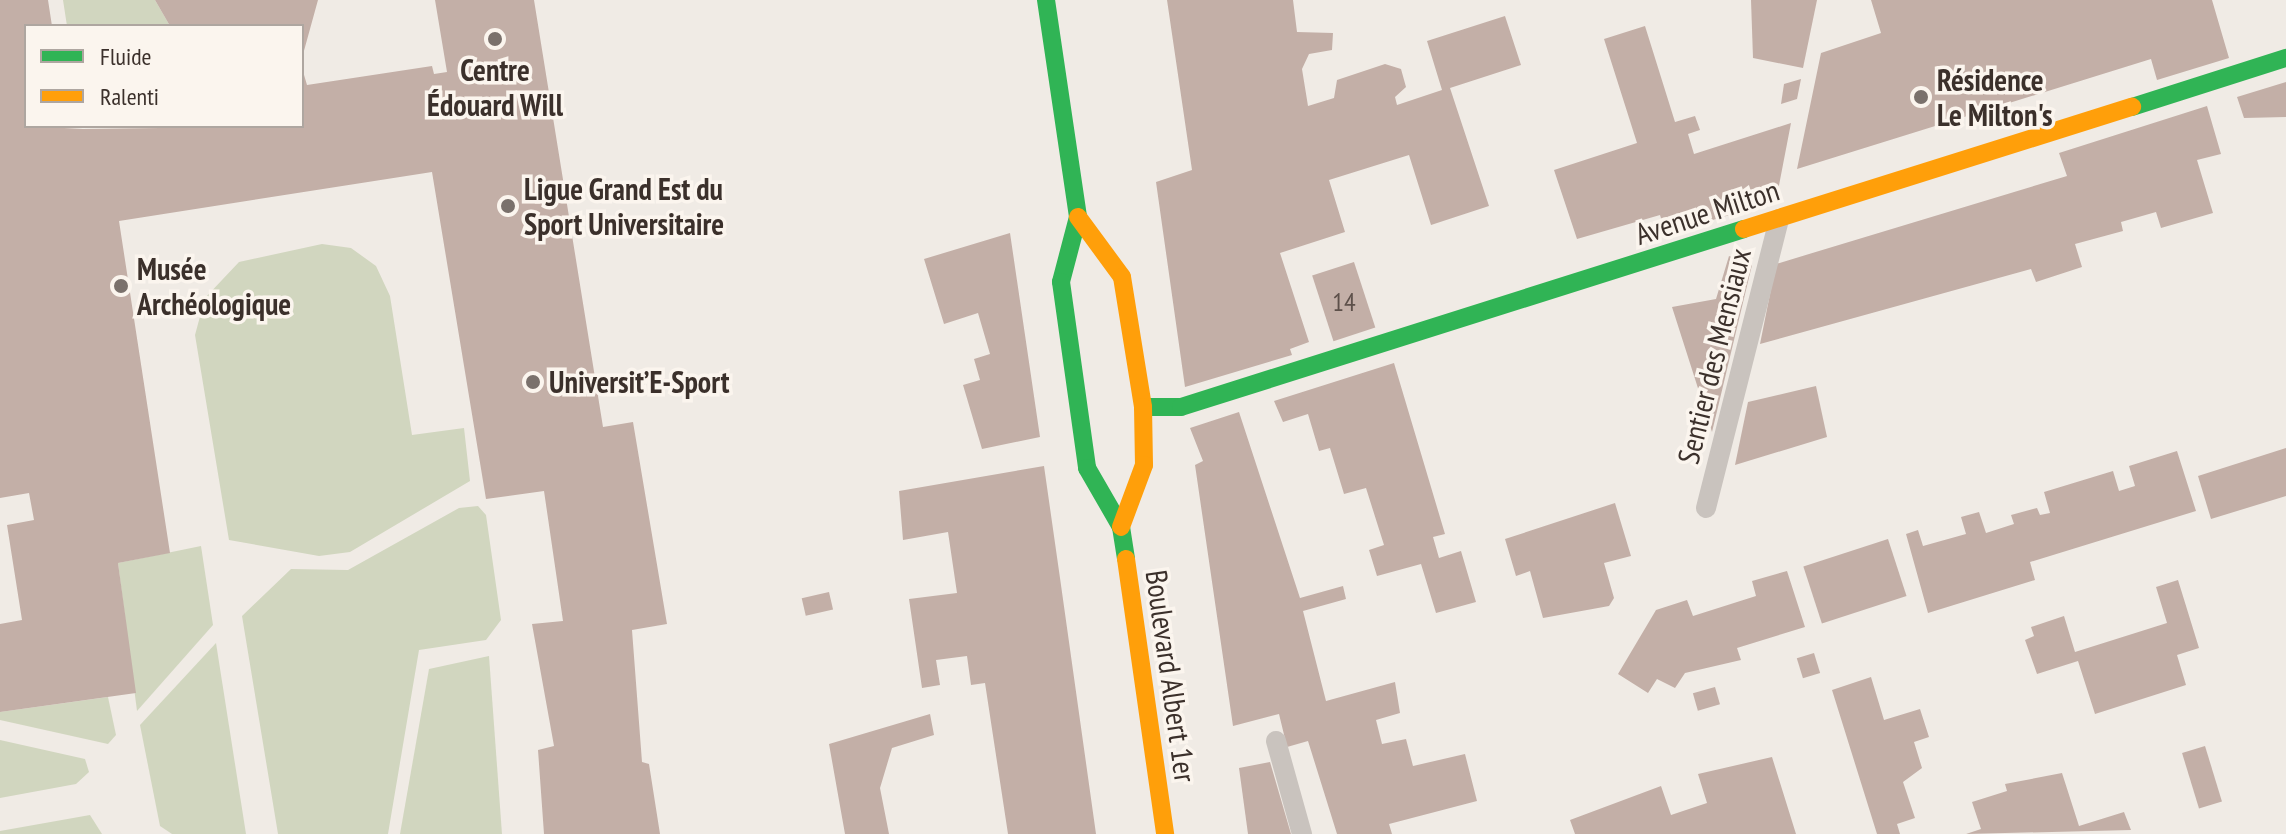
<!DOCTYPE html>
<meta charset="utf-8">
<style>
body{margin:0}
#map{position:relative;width:2286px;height:834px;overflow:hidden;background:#f0ebe5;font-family:"PT Sans Narrow",sans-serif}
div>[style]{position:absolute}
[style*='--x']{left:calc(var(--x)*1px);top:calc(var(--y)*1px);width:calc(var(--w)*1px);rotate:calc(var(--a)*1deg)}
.green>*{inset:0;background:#d1d6bf}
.building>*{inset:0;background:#c3afa7;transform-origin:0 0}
.lane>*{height:20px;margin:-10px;padding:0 10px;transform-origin:10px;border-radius:10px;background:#c9c3be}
.fast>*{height:18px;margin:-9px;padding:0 9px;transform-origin:9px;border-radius:9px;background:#30b455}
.slow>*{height:18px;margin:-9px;padding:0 9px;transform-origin:9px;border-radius:9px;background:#ff9f0a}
.dots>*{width:22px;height:22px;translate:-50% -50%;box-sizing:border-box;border:4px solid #fbf5ee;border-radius:50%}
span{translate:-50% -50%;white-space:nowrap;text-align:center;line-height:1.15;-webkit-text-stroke:7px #fbf5ee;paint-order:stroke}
.number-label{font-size:26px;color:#5d504a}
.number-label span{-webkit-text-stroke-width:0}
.poi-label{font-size:30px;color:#3b302b;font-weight:700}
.left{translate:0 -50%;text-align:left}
.street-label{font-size:30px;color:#3b302b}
.legend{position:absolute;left:24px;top:24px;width:280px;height:104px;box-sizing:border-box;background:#fbf5ee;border:2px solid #aea6a0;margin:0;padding:10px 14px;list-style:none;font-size:24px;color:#3b302b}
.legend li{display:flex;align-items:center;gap:16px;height:40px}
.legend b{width:40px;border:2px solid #aea6a0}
</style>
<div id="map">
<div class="green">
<div style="clip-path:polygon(63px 0,155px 0,170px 26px,67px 26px)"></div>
<div style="clip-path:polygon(322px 244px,351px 248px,376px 266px,390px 296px,412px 435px,464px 428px,470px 481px,350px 552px,319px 556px,229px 540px,195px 335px,205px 298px,239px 262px)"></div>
<div style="clip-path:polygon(478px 506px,486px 515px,501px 620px,486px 640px,419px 650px,388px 834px,278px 834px,242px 616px,291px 569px,348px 570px,459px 508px)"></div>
<div style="clip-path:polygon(201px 546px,213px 625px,137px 711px,118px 563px)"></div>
<div style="clip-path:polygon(216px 643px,246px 834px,172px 834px,160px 826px,140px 725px)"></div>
<div style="clip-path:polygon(489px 656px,502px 834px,400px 834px,429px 669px)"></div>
<div style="clip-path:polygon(108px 697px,116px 735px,108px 744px,0 720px,0 712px)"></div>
<div style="clip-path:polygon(0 740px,85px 759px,89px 772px,76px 784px,0 798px)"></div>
<div style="clip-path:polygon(90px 815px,102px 834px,0 834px,0 831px)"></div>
</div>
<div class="building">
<div style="clip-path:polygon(0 0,48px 0,52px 26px,26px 26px,26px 126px,83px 129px,302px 126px,302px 68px,307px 85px,432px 66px,434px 74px,447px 72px,435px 0,534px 0,603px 427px,633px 422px,667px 624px,632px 630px,642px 762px,649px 764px,660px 834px,544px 834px,538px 750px,554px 746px,532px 624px,563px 621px,544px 491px,486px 499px,432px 172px,119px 221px,170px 553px,118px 563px,136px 693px,0 712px,0 624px,22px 620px,7px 525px,34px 520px,29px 493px,0 498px)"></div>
<div style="clip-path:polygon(155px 0,318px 0,302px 58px,302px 26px,170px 26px)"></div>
<div style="clip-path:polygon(1167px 0,1293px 0,1297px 32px,1333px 33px,1332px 50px,1309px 54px,1302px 69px,1308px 106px,1334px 98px,1337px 80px,1385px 64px,1401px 69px,1406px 87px,1395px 97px,1397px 105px,1442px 90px,1427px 41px,1505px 16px,1521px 65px,1450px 88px,1489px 206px,1431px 225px,1409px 155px,1329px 180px,1345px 232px,1280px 253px,1309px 342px,1290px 349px,1292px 355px,1185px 387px,1156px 182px,1192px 170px)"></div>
<div style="clip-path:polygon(1751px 0,1817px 0,1803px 68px,1753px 58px)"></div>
<div style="clip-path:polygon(1871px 0,2212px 0,2229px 58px,2157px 80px,2151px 59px,1797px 169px,1821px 53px,1881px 33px)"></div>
<div style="clip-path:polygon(1645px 26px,1675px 122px,1695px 116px,1700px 130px,1688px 134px,1694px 154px,1791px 123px,1776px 201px,1666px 234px,1660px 215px,1577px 239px,1554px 170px,1637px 143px,1604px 39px)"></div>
<div style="clip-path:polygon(1801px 79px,1797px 99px,1781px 104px,1784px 84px)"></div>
<div style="clip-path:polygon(2286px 82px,2286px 117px,2244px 118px,2237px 97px)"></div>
<div style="clip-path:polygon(2207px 106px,2221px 154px,2197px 160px,2213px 213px,2161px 228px,2156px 212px,2121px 222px,2123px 231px,2075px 244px,2082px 267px,2036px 282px,2031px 269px,1760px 344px,1776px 264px,2067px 176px,2059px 153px)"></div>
<div style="clip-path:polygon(1010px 233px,1040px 437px,982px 449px,963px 385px,980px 380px,974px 359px,990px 354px,978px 313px,944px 324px,924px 259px)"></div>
<div style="clip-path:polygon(1729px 256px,1752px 265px,1712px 432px,1672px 307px,1716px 299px)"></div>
<div style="left:1354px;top:262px;width:69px;height:44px;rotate:72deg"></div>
<div style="clip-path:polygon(1394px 363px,1445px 534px,1433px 537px,1439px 558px,1461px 551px,1476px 602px,1436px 613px,1421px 564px,1377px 576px,1369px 550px,1384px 545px,1366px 488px,1344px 494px,1330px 448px,1319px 451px,1308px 414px,1283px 422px,1274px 401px)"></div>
<div style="clip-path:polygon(1816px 386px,1827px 437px,1735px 465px,1748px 402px)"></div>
<div style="clip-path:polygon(1239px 412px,1300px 598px,1343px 586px,1346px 599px,1303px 611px,1326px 701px,1395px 682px,1400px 713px,1376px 720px,1382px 744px,1406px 739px,1413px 766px,1465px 754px,1477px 801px,1389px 824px,1392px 834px,1337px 834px,1308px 741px,1287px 747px,1279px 714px,1233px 726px,1195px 465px,1203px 461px,1190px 428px)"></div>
<div style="clip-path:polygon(2286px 448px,2286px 496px,2211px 519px,2198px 476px)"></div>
<div style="clip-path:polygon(2177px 451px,2196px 511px,2030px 562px,2035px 580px,1928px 613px,1906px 534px,1918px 530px,1923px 546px,1966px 534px,1961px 517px,1979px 512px,1986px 533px,2014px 524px,2011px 515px,2037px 508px,2040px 515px,2050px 513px,2044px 492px,2113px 471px,2119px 491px,2135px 486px,2129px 466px)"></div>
<div style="clip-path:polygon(1044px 466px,1060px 578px,1096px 834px,1008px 834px,985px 683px,971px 685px,967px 656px,936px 660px,940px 685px,922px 688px,909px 599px,957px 593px,948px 532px,903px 540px,899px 491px)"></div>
<div style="clip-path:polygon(1615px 503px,1631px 556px,1604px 563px,1614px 598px,1609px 606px,1543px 618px,1530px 571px,1516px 576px,1505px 539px)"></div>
<div style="left:1888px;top:539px;width:60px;height:89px;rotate:72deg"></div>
<div style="clip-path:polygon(1787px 571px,1805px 627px,1737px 648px,1741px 660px,1685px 673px,1675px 688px,1657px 679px,1648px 693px,1618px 674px,1656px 610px,1687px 600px,1693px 616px,1756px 596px,1752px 581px)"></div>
<div style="clip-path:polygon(2178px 580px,2199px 648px,2177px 655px,2186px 685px,2095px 714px,2078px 661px,2037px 674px,2025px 640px,2034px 636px,2031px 627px,2064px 616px,2075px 652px,2167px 623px,2156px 587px)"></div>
<div style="left:829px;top:592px;width:18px;height:28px;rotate:77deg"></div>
<div style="left:1814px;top:653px;width:21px;height:18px;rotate:73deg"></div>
<div style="clip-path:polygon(1871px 677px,1884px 720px,1920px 709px,1929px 737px,1914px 742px,1922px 768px,1903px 782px,1915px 818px,1897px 824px,1900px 834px,1877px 834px,1832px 690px)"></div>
<div style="left:1715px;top:687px;width:18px;height:23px;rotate:74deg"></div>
<div style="clip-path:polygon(930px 714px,934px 735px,892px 748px,880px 788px,889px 834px,845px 834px,829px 744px)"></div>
<div style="left:2205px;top:746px;width:58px;height:24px;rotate:73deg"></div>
<div style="clip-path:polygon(1772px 757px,1796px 834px,1575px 834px,1570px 820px,1661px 786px,1671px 815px,1707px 803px,1698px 774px)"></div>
<div style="clip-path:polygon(1270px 762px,1291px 834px,1248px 834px,1239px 768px)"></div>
<div style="clip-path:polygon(2062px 773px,2079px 826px,2124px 812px,2131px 830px,1966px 834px,1981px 829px,1972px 802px,2007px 791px,2005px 784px)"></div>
</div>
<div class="lane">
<div style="--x:1706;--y:508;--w:298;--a:-75.8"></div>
<div style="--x:1276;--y:741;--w:97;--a:74.4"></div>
</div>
<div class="fast">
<div style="--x:1046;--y:0;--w:219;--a:81.6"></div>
<div style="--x:1078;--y:217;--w:67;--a:104.7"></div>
<div style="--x:1061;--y:282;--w:188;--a:82"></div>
<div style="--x:1087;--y:468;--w:68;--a:60"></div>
<div style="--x:1121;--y:527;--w:32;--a:81"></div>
<div style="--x:2132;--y:107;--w:162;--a:-17.7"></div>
<div style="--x:1143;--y:407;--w:38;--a:0"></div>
<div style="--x:1181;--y:407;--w:590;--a:-17.55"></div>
</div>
<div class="slow">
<div style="--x:1078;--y:217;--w:74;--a:53.7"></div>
<div style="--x:1122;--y:277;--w:132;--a:80.8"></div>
<div style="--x:1143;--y:407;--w:58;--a:89"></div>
<div style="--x:1144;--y:465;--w:66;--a:110.4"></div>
<div style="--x:1744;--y:229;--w:407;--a:-17.5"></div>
<div style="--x:1126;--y:559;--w:278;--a:81.9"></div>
</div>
<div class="dots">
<div style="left:495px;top:39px;background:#7a716c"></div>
<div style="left:1921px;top:97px;background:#7a716c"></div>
<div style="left:508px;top:206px;background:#7a716c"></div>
<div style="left:121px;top:286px;background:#7a716c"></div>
<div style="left:533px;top:382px;background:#7a716c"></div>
</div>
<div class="number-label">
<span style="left:1344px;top:302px">14</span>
</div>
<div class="poi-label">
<span style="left:495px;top:87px">Centre<br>Édouard Will</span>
<span class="left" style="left:1937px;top:97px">Résidence<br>Le Milton's</span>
<span class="left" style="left:524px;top:206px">Ligue Grand Est du<br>Sport Universitaire</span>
<span class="left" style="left:137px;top:286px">Musée<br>Archéologique</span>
<span class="left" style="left:549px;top:382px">Universit’E-Sport</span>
</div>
<div class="street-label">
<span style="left:1707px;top:212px;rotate:-18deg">Avenue Milton</span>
<span style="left:1714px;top:356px;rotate:-76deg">Sentier des Mensiaux</span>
<span style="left:1171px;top:676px;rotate:82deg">Boulevard Albert 1er</span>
</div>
<ul class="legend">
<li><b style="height:10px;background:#30b455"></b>Fluide</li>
<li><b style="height:10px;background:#ff9f0a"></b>Ralenti</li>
</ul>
</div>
